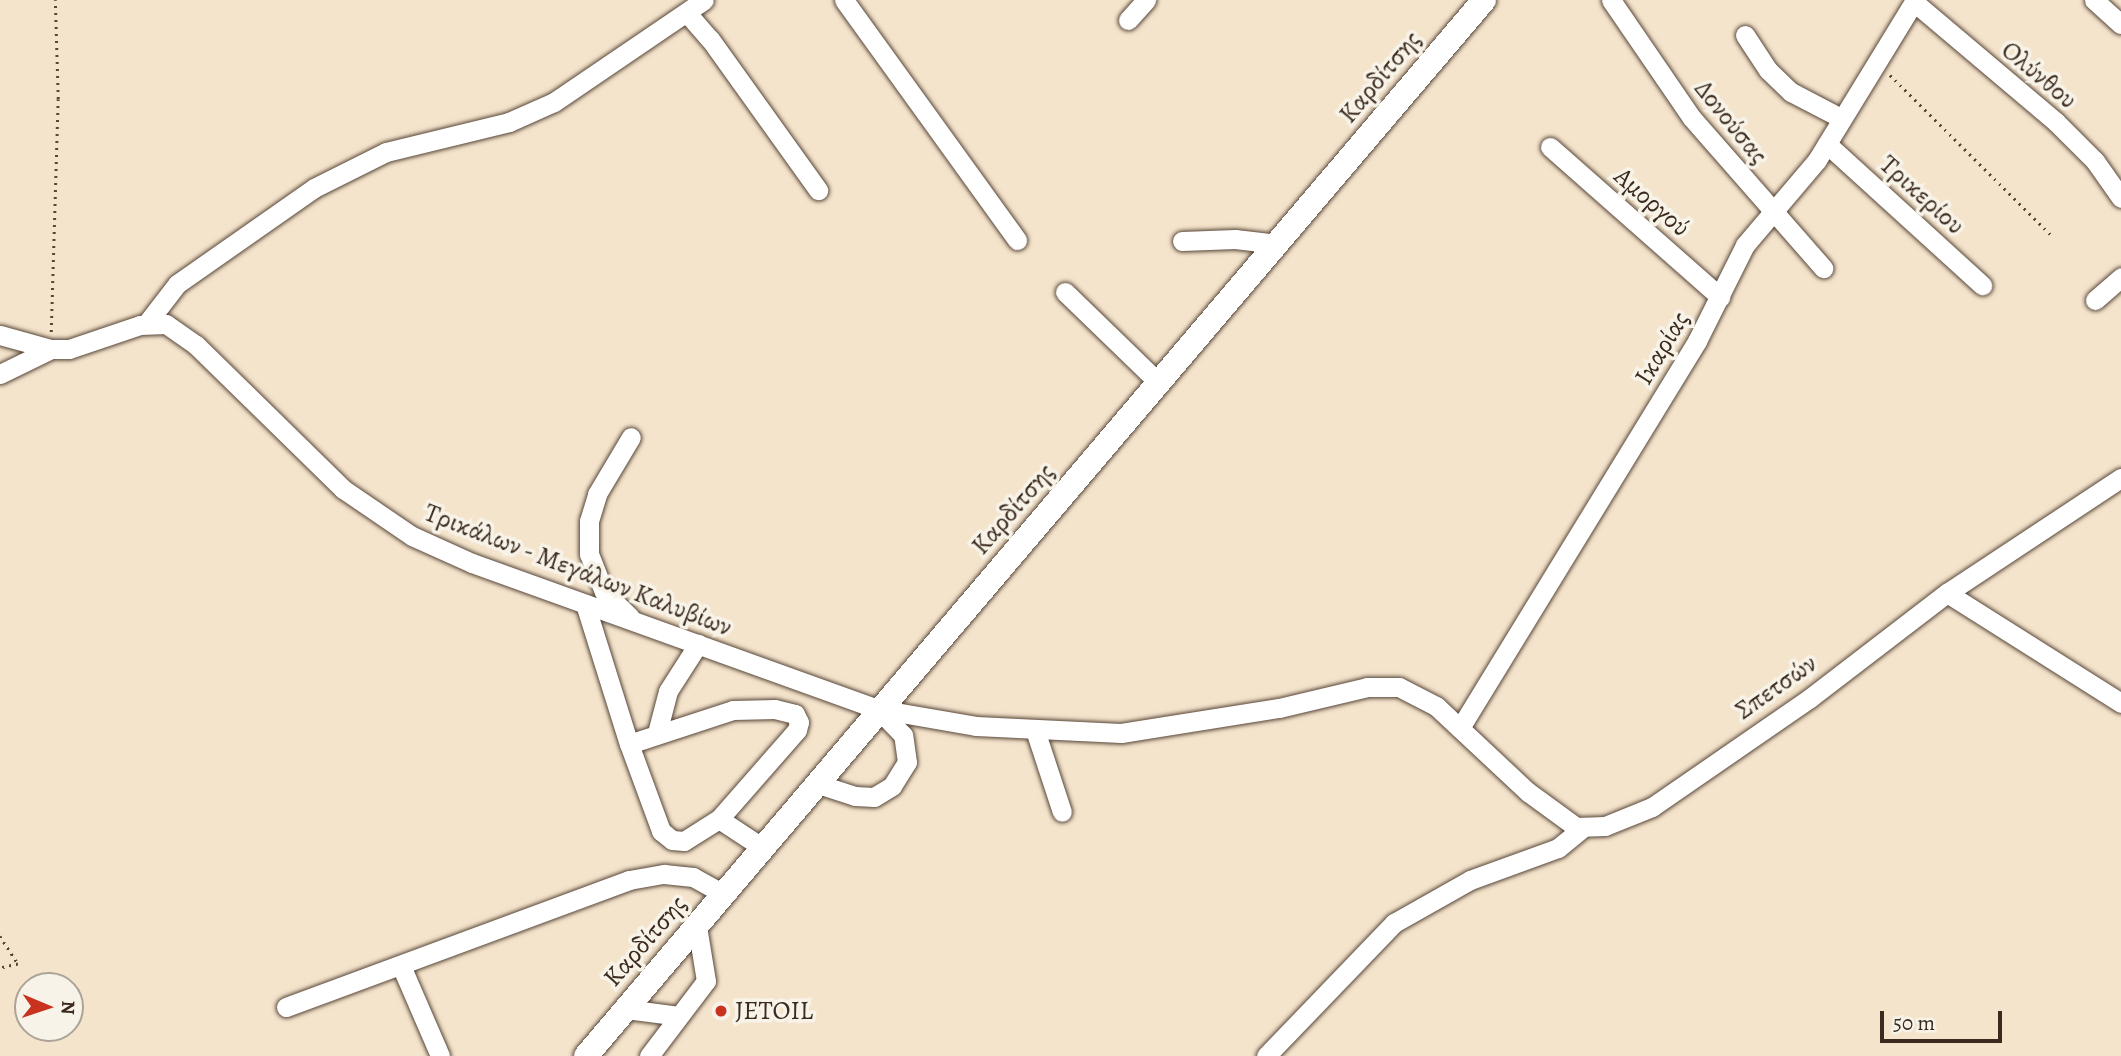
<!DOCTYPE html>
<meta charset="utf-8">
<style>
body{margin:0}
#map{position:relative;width:2121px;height:1056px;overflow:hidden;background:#f5e4cc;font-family:Alegreya,serif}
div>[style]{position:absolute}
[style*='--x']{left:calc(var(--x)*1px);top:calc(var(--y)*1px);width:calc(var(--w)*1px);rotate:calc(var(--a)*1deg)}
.path>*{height:2.5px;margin-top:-1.25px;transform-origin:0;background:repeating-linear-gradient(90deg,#574638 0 2px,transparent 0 7px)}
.roads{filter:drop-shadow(0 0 2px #574638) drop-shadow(0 0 2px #574638)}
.minor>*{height:19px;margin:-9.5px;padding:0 9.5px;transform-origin:9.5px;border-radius:9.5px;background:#fff}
.major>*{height:24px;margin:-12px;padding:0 12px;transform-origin:12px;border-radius:12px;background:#fff}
.dots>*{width:19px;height:19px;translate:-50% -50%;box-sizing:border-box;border:4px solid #f7f3e8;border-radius:50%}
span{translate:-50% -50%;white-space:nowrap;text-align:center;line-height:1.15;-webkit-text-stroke:7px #f7f3e8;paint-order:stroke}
.street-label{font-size:26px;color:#3b2a1e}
.poi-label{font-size:26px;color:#3b2a1e}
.left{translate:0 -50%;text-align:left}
.north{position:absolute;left:14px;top:972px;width:70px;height:70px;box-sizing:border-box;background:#f7f3e8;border:2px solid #aca397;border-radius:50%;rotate:92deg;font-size:19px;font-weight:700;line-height:28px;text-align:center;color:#3b2a1e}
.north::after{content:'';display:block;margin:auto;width:24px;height:32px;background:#c8321e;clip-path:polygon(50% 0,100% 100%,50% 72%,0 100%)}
.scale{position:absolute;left:1880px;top:1011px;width:122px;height:32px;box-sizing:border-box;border:4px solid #3b2a1e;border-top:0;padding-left:9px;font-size:21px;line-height:24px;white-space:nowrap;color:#3b2a1e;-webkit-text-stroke:5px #f7f3e8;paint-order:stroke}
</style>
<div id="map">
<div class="path">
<div style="--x:1890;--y:75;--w:227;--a:44.8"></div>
<div style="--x:51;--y:332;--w:233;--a:-88.3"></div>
<div style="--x:58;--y:99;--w:99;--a:-91.7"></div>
<div style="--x:0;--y:936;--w:33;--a:57"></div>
<div style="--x:18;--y:964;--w:18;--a:167"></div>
</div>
<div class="roads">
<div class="minor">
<div style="--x:844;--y:0;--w:296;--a:54.2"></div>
<div style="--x:1611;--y:0;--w:142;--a:55.6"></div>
<div style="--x:1691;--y:117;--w:201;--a:48.8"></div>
<div style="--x:2094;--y:0;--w:36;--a:42"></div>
<div style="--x:1914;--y:2;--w:186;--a:40.2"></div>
<div style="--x:2056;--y:122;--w:55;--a:45"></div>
<div style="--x:2095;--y:161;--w:45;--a:54.9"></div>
<div style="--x:687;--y:13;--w:35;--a:49"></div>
<div style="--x:710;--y:39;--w:186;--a:54.4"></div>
<div style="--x:1128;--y:20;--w:27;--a:-48"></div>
<div style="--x:1745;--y:35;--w:42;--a:56.7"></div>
<div style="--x:1768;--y:70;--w:32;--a:44"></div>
<div style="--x:1791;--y:92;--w:56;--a:27.5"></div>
<div style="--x:1827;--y:144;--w:210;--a:42.3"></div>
<div style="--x:1550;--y:147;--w:227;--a:41.4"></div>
<div style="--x:1182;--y:241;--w:53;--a:-2.2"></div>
<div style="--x:1235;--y:239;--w:43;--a:6.6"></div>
<div style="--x:1065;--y:292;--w:131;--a:44.1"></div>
<div style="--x:2095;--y:300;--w:35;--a:-41"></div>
<div style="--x:147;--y:323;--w:49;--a:-52.4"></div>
<div style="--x:177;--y:284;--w:167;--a:-35"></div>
<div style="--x:314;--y:188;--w:80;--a:-26.6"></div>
<div style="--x:386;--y:152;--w:127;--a:-13.7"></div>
<div style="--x:509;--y:122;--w:49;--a:-24"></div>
<div style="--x:554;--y:102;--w:181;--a:-34.2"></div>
<div style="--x:0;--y:335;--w:53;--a:15.4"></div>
<div style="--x:51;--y:349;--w:18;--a:0"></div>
<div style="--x:69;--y:349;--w:75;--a:-18.7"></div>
<div style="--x:140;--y:325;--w:26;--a:-2"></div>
<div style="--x:166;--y:324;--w:37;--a:35"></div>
<div style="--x:196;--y:345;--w:206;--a:44.4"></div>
<div style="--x:343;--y:489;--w:83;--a:34.3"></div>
<div style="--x:412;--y:536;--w:66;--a:24.2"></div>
<div style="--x:472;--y:563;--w:431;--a:19.8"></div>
<div style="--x:878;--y:709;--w:99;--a:9.8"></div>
<div style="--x:976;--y:726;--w:145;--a:2.8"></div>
<div style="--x:1121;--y:733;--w:160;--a:-9"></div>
<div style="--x:1279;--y:708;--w:90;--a:-13.4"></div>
<div style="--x:1367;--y:687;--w:32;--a:0"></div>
<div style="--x:1399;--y:687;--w:42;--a:27.2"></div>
<div style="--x:1436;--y:706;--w:126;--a:43.1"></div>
<div style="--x:1528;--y:792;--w:59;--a:36.1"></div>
<div style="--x:1576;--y:827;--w:29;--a:-2"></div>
<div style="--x:1605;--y:826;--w:51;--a:-22"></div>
<div style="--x:1652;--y:807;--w:192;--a:-34.6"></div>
<div style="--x:1810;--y:698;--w:173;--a:-37.5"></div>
<div style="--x:1947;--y:593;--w:209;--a:-33.5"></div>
<div style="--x:0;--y:374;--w:57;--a:-26.1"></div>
<div style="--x:1947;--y:593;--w:206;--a:32.3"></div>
<div style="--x:585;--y:604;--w:147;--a:72.6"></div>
<div style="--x:629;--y:744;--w:93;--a:69.8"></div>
<div style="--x:661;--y:831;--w:14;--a:39"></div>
<div style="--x:672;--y:840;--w:12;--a:5"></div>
<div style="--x:684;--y:841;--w:41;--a:-32.2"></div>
<div style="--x:719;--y:819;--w:118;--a:-48.8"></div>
<div style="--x:797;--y:730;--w:8;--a:-76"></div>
<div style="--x:799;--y:722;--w:9;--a:-117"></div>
<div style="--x:795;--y:714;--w:21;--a:-166"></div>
<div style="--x:775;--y:709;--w:42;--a:178.6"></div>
<div style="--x:733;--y:710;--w:109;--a:161.9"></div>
<div style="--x:630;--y:617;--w:36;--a:-136"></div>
<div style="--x:604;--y:592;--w:41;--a:-111.5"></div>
<div style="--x:589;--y:554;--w:33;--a:-90"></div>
<div style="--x:589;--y:521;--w:28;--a:-73"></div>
<div style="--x:597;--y:494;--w:66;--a:-59.2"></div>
<div style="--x:1460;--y:728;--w:454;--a:-58.5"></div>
<div style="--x:1697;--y:341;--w:107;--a:-63.4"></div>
<div style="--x:1745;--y:245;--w:111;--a:-49.7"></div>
<div style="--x:1817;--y:160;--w:188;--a:-58.5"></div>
<div style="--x:1035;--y:730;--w:86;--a:71.8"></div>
<div style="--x:657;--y:733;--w:43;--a:-75.3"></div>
<div style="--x:668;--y:691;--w:56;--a:-57.4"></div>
<div style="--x:815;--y:783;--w:42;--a:18"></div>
<div style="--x:855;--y:796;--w:19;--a:3"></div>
<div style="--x:874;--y:797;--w:21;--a:-31"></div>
<div style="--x:892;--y:786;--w:28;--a:-58"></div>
<div style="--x:907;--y:762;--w:27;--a:-98"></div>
<div style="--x:903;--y:735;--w:35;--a:-134"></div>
<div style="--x:719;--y:819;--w:53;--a:33.4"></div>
<div style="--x:402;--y:968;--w:96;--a:66.6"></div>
<div style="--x:286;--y:1007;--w:366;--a:-20.3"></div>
<div style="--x:629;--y:880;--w:36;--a:-10"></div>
<div style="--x:664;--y:874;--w:29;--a:6"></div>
<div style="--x:693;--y:877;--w:35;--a:29"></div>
<div style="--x:626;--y:1009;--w:53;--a:7.5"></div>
<div style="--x:649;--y:1056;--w:94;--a:-52.8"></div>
<div style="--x:706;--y:981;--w:56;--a:-99.3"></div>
<div style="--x:1266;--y:1056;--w:185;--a:-46.1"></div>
<div style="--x:1394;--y:923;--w:87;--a:-29.5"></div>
<div style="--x:1470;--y:880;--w:94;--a:-20"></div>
<div style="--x:1558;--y:848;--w:33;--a:-39"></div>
</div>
<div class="major">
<div style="--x:586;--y:1056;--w:1386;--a:-49.62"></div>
</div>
</div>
<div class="dots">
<div style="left:721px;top:1011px;background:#c8321e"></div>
</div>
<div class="street-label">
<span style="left:2039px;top:75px;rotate:40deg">Ολύνθου</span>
<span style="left:1380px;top:77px;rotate:-50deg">Καρδίτσης</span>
<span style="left:1731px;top:122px;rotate:51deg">Δονούσας</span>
<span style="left:1922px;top:195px;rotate:42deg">Τρικερίου</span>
<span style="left:1652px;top:202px;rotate:41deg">Αμοργού</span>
<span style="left:1662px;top:348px;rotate:-59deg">Ικαρίας</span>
<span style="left:1013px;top:509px;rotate:-49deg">Καρδίτσης</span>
<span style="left:578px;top:570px;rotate:21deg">Τρικάλων - Μεγάλων Καλυβίων</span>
<span style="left:1776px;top:687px;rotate:-35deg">Σπετσών</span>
<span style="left:645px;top:941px;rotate:-49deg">Καρδίτσης</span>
</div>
<div class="poi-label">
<span class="left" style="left:735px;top:1011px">JETOIL</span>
</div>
<div class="north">N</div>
<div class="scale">50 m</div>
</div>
